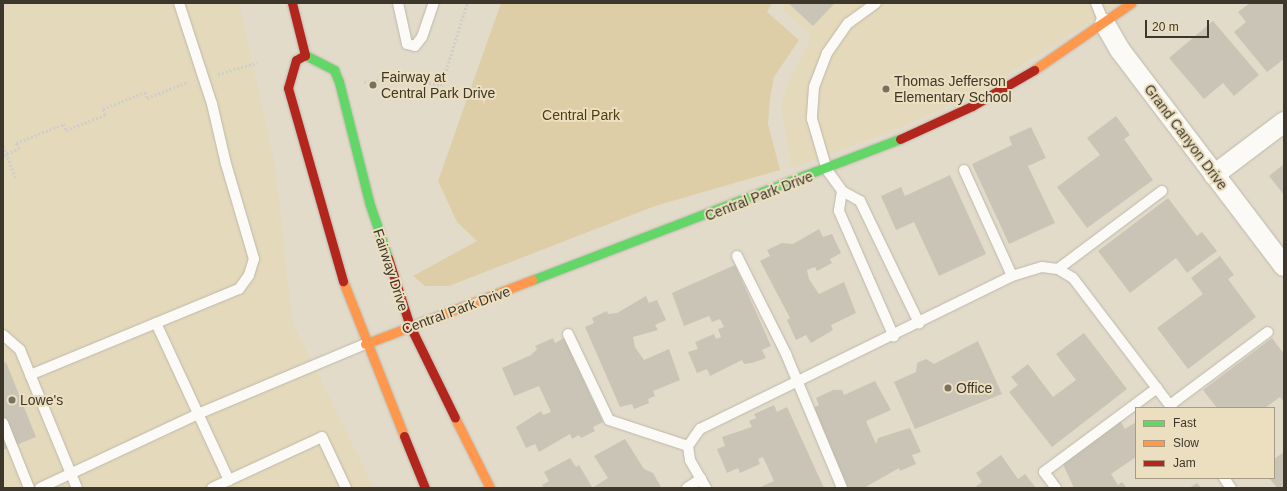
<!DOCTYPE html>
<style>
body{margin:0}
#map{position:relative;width:1287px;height:491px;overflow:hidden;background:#e2dbca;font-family:Helvetica,sans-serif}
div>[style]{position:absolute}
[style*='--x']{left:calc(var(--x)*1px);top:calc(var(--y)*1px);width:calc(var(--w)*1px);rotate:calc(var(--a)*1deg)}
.built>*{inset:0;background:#e4d9bb}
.green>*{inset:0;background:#ddcea8}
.building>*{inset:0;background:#cac4b7}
.path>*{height:2.5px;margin-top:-1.25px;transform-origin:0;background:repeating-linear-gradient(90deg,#d0cec9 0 2px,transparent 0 4px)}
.roads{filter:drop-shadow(0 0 1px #bdb8aa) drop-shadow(0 0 1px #bdb8aa)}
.lane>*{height:10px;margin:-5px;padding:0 5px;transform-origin:5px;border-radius:5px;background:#fbfaf7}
.street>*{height:20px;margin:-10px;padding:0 10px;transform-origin:10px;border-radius:10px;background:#fbfaf7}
.fast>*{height:9px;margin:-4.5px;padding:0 4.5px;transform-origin:4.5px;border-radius:4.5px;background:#63d668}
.slow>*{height:9px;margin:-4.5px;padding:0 4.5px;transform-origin:4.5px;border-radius:4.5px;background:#ff974d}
.jam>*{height:9px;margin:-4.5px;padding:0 4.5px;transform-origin:4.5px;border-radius:4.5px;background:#b3261e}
.dots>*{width:11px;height:11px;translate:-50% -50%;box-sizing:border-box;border:2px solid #ecdfbf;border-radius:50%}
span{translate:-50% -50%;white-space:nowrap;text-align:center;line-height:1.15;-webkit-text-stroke:4px #ecdfbf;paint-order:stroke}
.poi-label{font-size:14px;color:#3d372b}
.left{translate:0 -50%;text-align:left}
.park-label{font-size:14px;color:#4d3e11}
.street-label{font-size:14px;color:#3d372b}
.frame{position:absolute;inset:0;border:4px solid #3d372b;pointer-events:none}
.legend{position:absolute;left:1135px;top:407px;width:140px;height:72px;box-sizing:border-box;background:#ecdfbf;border:1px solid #a69c84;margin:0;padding:5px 7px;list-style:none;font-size:12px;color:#3d372b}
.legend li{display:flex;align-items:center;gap:8px;height:20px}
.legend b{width:20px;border:1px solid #a69c84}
.scale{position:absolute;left:1145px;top:20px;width:64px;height:18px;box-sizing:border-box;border:2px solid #3d372b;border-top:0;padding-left:5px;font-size:12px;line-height:14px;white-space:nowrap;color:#3d372b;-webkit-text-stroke:3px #ecdfbf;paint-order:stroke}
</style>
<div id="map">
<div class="built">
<div style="clip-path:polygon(3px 3px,239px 3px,275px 166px,292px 321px,374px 488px,3px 488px)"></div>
<div style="clip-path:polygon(785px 3px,1120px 3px,977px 93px,894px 130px,792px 168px,781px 108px,787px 85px,812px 36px,782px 9px)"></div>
</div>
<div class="green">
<div style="clip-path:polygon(501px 3px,772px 3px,767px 12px,799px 40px,774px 77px,770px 98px,768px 124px,780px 170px,655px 206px,449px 286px,425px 286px,413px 276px,477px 241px,457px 222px,438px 181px)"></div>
</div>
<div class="building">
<div style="clip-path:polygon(788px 3px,835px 3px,813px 26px)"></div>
<div style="clip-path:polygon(1250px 3px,1284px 3px,1284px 59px,1267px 72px,1234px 32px,1246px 22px,1238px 12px)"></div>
<div style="clip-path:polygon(1213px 21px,1259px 75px,1234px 96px,1223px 83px,1204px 99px,1169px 58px)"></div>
<div style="clip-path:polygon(1116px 116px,1130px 135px,1124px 139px,1153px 180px,1087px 228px,1057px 187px,1100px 155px,1087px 138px)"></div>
<div style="clip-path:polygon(1031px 127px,1046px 158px,1028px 166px,1055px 223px,1009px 244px,972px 164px,1012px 145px,1009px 137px)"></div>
<div style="clip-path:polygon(1284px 164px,1284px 195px,1269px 176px)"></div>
<div style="clip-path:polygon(950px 175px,986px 254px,939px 276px,914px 222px,896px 230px,881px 196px,901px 187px,905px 196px)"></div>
<div style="clip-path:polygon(1168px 198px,1197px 236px,1202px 232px,1217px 251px,1187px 273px,1176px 258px,1130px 293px,1098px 251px)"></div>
<div style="clip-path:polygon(819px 229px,823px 237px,832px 234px,841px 253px,830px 259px,832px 263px,817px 271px,815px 267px,807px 270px,809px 279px,819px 294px,844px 282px,856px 313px,831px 325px,833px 330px,811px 343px,806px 335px,796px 340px,787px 320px,790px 318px,760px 261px,770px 256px,767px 250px,782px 243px,793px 244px)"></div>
<div style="clip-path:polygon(1220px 256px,1234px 275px,1228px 279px,1256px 317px,1188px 369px,1157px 328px,1203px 294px,1191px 278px)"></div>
<div style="clip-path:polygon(735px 265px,771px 346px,762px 350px,766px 358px,752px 363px,744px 364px,742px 360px,710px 376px,707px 369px,697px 373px,688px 352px,698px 349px,695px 342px,714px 334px,716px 339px,721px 337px,718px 329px,724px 327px,720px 319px,712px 322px,709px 316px,684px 326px,672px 293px)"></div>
<div style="clip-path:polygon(646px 296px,649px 303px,657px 300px,666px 320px,655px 325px,658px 330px,633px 337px,635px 347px,644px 360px,669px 349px,680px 380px,653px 391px,655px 396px,648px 399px,649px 403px,634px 409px,632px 404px,620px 407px,585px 327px,594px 323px,592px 318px,607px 311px,608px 314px,617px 313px)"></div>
<div style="clip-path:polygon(1084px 333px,1127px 389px,1052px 447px,1009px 392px,1018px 385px,1011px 377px,1028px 364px,1053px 397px,1076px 380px,1056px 354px)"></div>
<div style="clip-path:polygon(553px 338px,555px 343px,564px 338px,603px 422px,593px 427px,595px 431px,581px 438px,579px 435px,572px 439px,570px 434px,539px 452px,535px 444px,526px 448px,516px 427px,541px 411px,543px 415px,551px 412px,539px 386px,514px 396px,502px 368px,531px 355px,537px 349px,535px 346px)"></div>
<div style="clip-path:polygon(1272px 338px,1284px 354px,1284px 402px,1280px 397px,1265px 408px,1217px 408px,1203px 390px)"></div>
<div style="clip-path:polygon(978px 341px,1002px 394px,915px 429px,894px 382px,916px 372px,917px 363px,926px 359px,934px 364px)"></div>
<div style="clip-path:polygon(6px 362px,36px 437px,3px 450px,3px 363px)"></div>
<div style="clip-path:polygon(875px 381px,891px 410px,866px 421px,876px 444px,878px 438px,910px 428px,921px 452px,912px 455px,916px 464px,900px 471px,899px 468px,864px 488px,845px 488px,811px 409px,819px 405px,816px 398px,833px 390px,842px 390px,844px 395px)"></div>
<div style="clip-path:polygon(774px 405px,777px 412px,787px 407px,824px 488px,758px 488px,774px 481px,763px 457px,758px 459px,760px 464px,740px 473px,738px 468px,727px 473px,717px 449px,725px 446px,722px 437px,752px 427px,749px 421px,756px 418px,754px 414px)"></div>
<div style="clip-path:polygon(1119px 419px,1125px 429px,1136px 422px,1136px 457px,1111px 474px,1118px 485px,1122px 482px,1127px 488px,1074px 488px,1061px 460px)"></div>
<div style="clip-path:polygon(625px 439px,644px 469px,653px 473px,661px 487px,592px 488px,608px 478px,594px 456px)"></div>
<div style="clip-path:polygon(1284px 452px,1284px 488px,1277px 488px,1269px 478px,1274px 478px,1274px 459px)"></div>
<div style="clip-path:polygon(1001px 455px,1018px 479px,1025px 474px,1036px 488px,974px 488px,982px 482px,976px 473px)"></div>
<div style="clip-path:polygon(570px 458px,576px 467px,579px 465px,592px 487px,544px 488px,542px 485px,549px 481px,544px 472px)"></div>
<div style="clip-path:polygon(1197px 483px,1201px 488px,1189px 488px)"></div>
</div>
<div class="path">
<div style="--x:218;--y:74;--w:41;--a:-15.8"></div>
<div style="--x:364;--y:82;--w:42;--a:-6.8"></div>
<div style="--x:406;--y:77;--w:36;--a:14"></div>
<div style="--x:441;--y:86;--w:87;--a:-72.6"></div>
<div style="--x:3;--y:146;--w:35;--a:68"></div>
<div style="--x:3;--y:155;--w:17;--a:-21"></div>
<div style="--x:19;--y:149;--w:7;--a:-117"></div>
<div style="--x:16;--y:143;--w:52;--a:-21.6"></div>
<div style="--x:64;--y:124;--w:6;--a:72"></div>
<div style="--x:66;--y:130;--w:42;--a:-21"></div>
<div style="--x:105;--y:115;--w:6;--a:-108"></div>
<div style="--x:103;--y:109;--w:45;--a:-22"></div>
<div style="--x:145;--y:92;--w:6;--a:72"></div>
<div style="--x:147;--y:98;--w:44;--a:-21.3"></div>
</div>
<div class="roads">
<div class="lane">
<div style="--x:398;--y:3;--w:42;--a:77.6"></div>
<div style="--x:407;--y:44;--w:8;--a:14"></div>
<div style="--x:415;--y:46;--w:11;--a:-52"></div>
<div style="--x:422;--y:37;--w:36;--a:-71"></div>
<div style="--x:876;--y:3;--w:34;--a:144"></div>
<div style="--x:848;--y:23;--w:37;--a:125"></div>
<div style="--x:827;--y:53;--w:36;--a:111"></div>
<div style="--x:814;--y:87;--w:32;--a:94"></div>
<div style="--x:812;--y:119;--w:53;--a:73.6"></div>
<div style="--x:827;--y:170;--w:26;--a:54"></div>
<div style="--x:842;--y:191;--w:21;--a:29"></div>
<div style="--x:860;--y:201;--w:136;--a:64.2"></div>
<div style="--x:1096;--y:3;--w:22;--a:68"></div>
<div style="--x:964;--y:170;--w:116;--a:65.6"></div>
<div style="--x:842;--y:191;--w:20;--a:99"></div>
<div style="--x:839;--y:211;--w:137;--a:66.4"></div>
<div style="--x:737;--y:256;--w:110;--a:63.4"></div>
<div style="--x:786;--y:354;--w:145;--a:67.3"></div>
<div style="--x:1058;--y:269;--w:130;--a:-36.9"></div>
<div style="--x:156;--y:323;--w:173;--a:65.1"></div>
<div style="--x:229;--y:480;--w:102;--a:-24.8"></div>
<div style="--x:322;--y:437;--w:56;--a:64.8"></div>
<div style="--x:568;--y:334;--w:95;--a:64.5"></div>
<div style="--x:609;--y:420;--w:83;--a:18.2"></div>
<div style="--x:3;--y:335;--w:23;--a:41"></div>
<div style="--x:20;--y:350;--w:149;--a:67.6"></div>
<div style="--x:30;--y:375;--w:226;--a:-22.4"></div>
<div style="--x:239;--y:289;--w:17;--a:-54"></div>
<div style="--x:249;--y:275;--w:17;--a:-73"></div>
<div style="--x:254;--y:259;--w:99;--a:-106.4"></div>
<div style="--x:226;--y:164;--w:62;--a:-103.1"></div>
<div style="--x:212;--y:104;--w:106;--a:-108.1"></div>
<div style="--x:1170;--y:405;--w:122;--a:-36.7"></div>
<div style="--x:3;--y:423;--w:70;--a:68.2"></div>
<div style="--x:1224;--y:478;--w:12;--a:55"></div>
<div style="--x:40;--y:488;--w:174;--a:-25.1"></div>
<div style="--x:198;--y:414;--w:181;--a:-22.7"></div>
<div style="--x:212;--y:488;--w:19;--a:-25"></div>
<div style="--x:687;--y:488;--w:17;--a:-33"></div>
<div style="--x:706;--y:488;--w:32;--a:-120"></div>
<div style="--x:690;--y:460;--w:14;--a:-98"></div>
<div style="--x:688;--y:446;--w:21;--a:-55"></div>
<div style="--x:700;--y:429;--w:347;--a:-26.1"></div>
<div style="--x:1012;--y:276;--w:31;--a:-17"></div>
<div style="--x:1042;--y:267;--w:16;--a:7"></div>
<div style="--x:1058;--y:269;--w:17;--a:31"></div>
<div style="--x:1073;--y:278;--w:163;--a:52.7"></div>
<div style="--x:1056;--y:488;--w:20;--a:-127"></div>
<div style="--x:1044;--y:472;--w:141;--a:-36.6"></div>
</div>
<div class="street">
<div style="--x:1105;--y:24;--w:30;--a:60"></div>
<div style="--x:1120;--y:50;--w:271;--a:52.8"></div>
<div style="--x:1214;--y:175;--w:88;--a:-37.1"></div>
</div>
<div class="fast">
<div style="--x:305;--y:55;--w:33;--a:27"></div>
<div style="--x:334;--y:70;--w:13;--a:67"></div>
<div style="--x:339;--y:82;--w:127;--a:75.9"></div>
<div style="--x:370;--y:205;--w:56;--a:71.2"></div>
<div style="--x:532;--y:280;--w:394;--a:-21"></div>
</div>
<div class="slow">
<div style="--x:1034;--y:70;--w:118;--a:-34.6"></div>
<div style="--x:343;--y:281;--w:167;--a:68.5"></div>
<div style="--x:365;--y:344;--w:179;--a:-21"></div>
<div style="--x:455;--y:418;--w:78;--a:63.4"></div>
</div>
<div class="jam">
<div style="--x:292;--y:3;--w:54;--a:76"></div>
<div style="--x:305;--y:55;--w:10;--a:151"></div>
<div style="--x:296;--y:60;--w:29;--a:106"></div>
<div style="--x:288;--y:88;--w:201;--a:74.1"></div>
<div style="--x:900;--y:139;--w:79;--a:-24.6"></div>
<div style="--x:972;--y:106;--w:72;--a:-30.1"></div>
<div style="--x:388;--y:258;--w:71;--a:72.1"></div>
<div style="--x:410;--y:326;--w:102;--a:63.9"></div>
<div style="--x:404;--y:436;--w:56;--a:68"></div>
</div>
</div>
<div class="dots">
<div style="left:373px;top:85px;background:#777063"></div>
<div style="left:886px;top:89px;background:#777063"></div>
<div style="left:948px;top:388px;background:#777063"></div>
<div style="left:12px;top:400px;background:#777063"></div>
</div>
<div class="poi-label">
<span class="left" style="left:381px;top:85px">Fairway at<br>Central Park Drive</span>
<span class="left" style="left:894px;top:89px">Thomas Jefferson<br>Elementary School</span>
<span class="left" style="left:956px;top:388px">Office</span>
<span class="left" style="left:20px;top:400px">Lowe's</span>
</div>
<div class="park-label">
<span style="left:581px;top:115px">Central Park</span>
</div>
<div class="street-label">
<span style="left:1186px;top:137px;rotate:53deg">Grand Canyon Drive</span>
<span style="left:759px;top:196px;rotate:-21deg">Central Park Drive</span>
<span style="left:391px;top:270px;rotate:72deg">Fairway Drive</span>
<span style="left:456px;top:310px;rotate:-20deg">Central Park Drive</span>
</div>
<div class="frame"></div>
<ul class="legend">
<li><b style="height:5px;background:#63d668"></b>Fast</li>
<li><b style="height:5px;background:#ff974d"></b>Slow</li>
<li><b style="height:5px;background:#b3261e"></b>Jam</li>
</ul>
<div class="scale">20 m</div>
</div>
